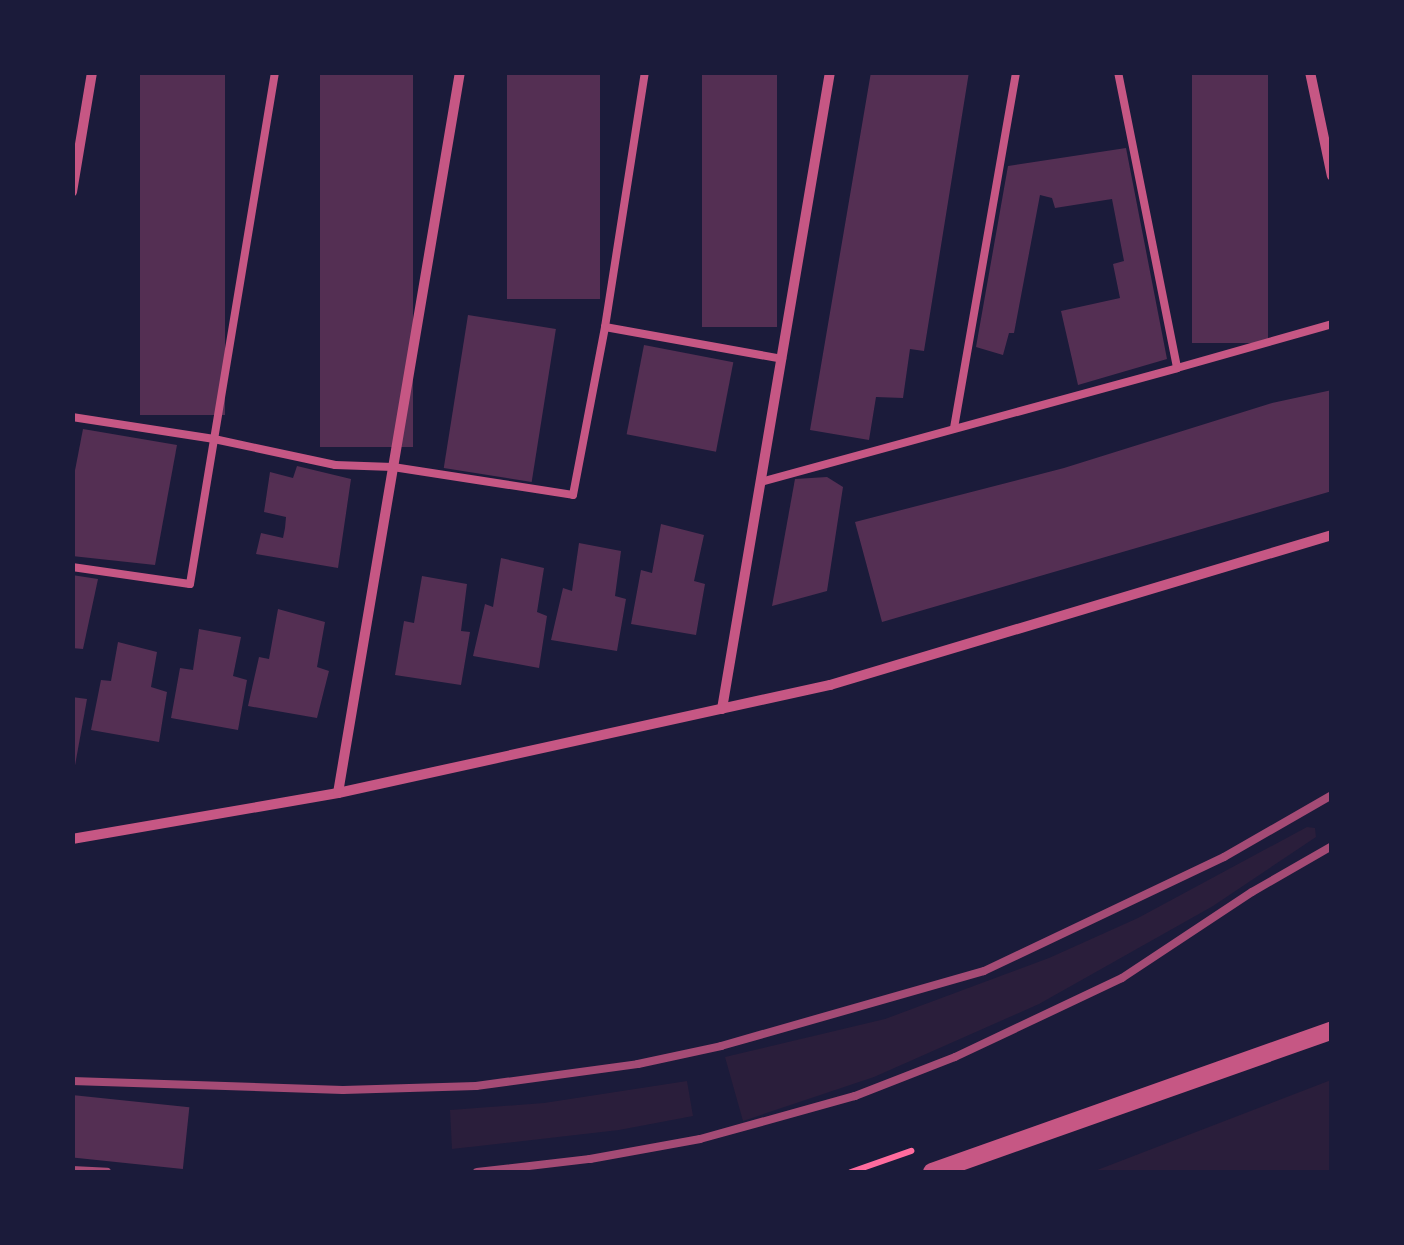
<!DOCTYPE html>
<style>
body{margin:0}
#map{position:relative;width:1404px;height:1245px;overflow:hidden;background:#1b1b3a;font-family:"DejaVu Sans",sans-serif}
div>[style]{position:absolute}
[style*='--x']{left:calc(var(--x)*1px);top:calc(var(--y)*1px);width:calc(var(--w)*1px);rotate:calc(var(--a)*1deg)}
.green>*{inset:0;background:#2a1e3b}
.building>*{inset:0;background:#542f53;transform-origin:0 0}
.path>*{height:6px;margin:-3px;padding:0 3px;transform-origin:3px;border-radius:3px;background:#ff6b9d}
.service>*{height:8px;margin:-4px;padding:0 4px;transform-origin:4px;border-radius:4px;background:#c65784}
.minor>*{height:10px;margin:-5px;padding:0 5px;transform-origin:5px;border-radius:5px;background:#c65784}
.tertiary>*{height:18px;margin:-9px;padding:0 9px;transform-origin:9px;border-radius:9px;background:#c65784}
.rail>*{height:8px;margin:-4px;padding:0 4px;transform-origin:4px;border-radius:4px;background:#a44b75}
span{translate:-50% -50%;white-space:nowrap;text-align:center;line-height:1.15;-webkit-text-stroke:10px #1b1b3a;paint-order:stroke}
.frame{position:absolute;inset:0;border:75px solid #1b1b3a;pointer-events:none}
</style>
<div id="map">
<div class="green">
<div style="clip-path:polygon(1307px 827px,1315px 828px,1316px 837px,1213px 906px,1039px 1004px,874px 1077px,743px 1121px,725px 1057px,885px 1019px,1049px 958px,1138px 918px)"></div>
<div style="clip-path:polygon(1331px 1080px,1331px 1172px,1092px 1172px)"></div>
<div style="clip-path:polygon(687px 1081px,693px 1116px,619px 1130px,452px 1149px,450px 1110px,544px 1103px)"></div>
</div>
<div class="building">
<div style="left:140px;top:72px;width:85px;height:343px"></div>
<div style="left:320px;top:72px;width:93px;height:375px"></div>
<div style="left:507px;top:72px;width:93px;height:227px"></div>
<div style="left:702px;top:72px;width:75px;height:255px"></div>
<div style="clip-path:polygon(871px 72px,969px 72px,924px 351px,910px 349px,903px 398px,876px 397px,869px 440px,810px 430px)"></div>
<div style="left:1192px;top:72px;width:76px;height:271px"></div>
<div style="clip-path:polygon(1126px 148px,1167px 359px,1078px 385px,1061px 311px,1120px 298px,1113px 264px,1124px 261px,1112px 199px,1055px 208px,1052px 198px,1040px 195px,1014px 333px,1009px 333px,1003px 355px,976px 347px,1008px 166px)"></div>
<div style="left:468px;top:315px;width:89px;height:155px;rotate:9deg"></div>
<div style="left:644px;top:345px;width:91px;height:91px;rotate:11deg"></div>
<div style="clip-path:polygon(1332px 390px,1332px 491px,882px 622px,855px 522px,1064px 468px,1272px 403px)"></div>
<div style="clip-path:polygon(83px 429px,177px 445px,155px 565px,72px 556px,72px 486px)"></div>
<div style="clip-path:polygon(297px 466px,351px 479px,338px 568px,256px 554px,261px 533px,283px 538px,285px 528px,286px 517px,264px 512px,270px 472px,293px 478px)"></div>
<div style="clip-path:polygon(827px 477px,843px 487px,827px 591px,772px 606px,795px 479px)"></div>
<div style="clip-path:polygon(661px 524px,704px 535px,694px 581px,705px 584px,696px 635px,631px 624px,641px 570px,652px 573px)"></div>
<div style="clip-path:polygon(579px 543px,621px 551px,615px 596px,626px 599px,617px 651px,551px 640px,563px 588px,572px 591px)"></div>
<div style="clip-path:polygon(501px 558px,544px 568px,537px 612px,547px 616px,539px 668px,473px 656px,485px 604px,493px 607px)"></div>
<div style="clip-path:polygon(72px 575px,98px 579px,83px 649px,72px 648px)"></div>
<div style="clip-path:polygon(422px 576px,467px 584px,461px 631px,470px 632px,461px 685px,395px 675px,404px 621px,414px 623px)"></div>
<div style="clip-path:polygon(278px 609px,325px 622px,317px 667px,329px 671px,317px 718px,248px 706px,259px 657px,269px 659px)"></div>
<div style="clip-path:polygon(199px 629px,241px 637px,233px 676px,247px 680px,238px 730px,171px 718px,180px 668px,193px 670px)"></div>
<div style="clip-path:polygon(118px 642px,157px 652px,151px 687px,167px 692px,159px 742px,91px 730px,101px 680px,111px 681px)"></div>
<div style="clip-path:polygon(72px 697px,87px 699px,74px 771px,72px 771px)"></div>
<div style="left:72px;top:1095px;width:118px;height:62px;rotate:6deg"></div>
</div>
<div class="path">
<div style="--x:851;--y:1172;--w:64;--a:-19.3"></div>
</div>
<div class="service">
<div style="--x:1118;--y:72;--w:302;--a:78.7"></div>
<div style="--x:1177;--y:368;--w:161;--a:-15.8"></div>
<div style="--x:605;--y:327;--w:258;--a:-81.1"></div>
<div style="--x:72;--y:417;--w:144;--a:8.8"></div>
<div style="--x:214;--y:439;--w:124;--a:12.1"></div>
<div style="--x:335;--y:465;--w:58;--a:2"></div>
<div style="--x:393;--y:467;--w:182;--a:8.8"></div>
<div style="--x:573;--y:495;--w:171;--a:-79.2"></div>
<div style="--x:605;--y:327;--w:180;--a:10.2"></div>
<div style="--x:954;--y:428;--w:361;--a:-80.1"></div>
<div style="--x:761;--y:482;--w:431;--a:-15.3"></div>
<div style="--x:72;--y:567;--w:119;--a:8.2"></div>
<div style="--x:190;--y:584;--w:519;--a:-80.57"></div>
</div>
<div class="minor">
<div style="--x:1310;--y:72;--w:106;--a:78.1"></div>
<div style="--x:72;--y:192;--w:122;--a:-80.5"></div>
<div style="--x:722;--y:709;--w:646;--a:-80.38"></div>
<div style="--x:338;--y:793;--w:731;--a:-80.4"></div>
<div style="--x:72;--y:839;--w:270;--a:-9.8"></div>
<div style="--x:338;--y:793;--w:504;--a:-12.38"></div>
<div style="--x:830;--y:685;--w:524;--a:-16.64"></div>
</div>
<div class="tertiary">
<div style="--x:932;--y:1172;--w:424;--a:-19.5"></div>
</div>
<div class="rail">
<div style="--x:72;--y:1081;--w:271;--a:1.9"></div>
<div style="--x:343;--y:1090;--w:133;--a:-1.7"></div>
<div style="--x:476;--y:1086;--w:163;--a:-7.7"></div>
<div style="--x:638;--y:1064;--w:85;--a:-12.2"></div>
<div style="--x:721;--y:1046;--w:273;--a:-15.9"></div>
<div style="--x:984;--y:971;--w:266;--a:-25.4"></div>
<div style="--x:1224;--y:857;--w:125;--a:-29.9"></div>
<div style="--x:72;--y:1170;--w:35;--a:3"></div>
<div style="--x:477;--y:1172;--w:114;--a:-6.6"></div>
<div style="--x:590;--y:1159;--w:112;--a:-10.3"></div>
<div style="--x:700;--y:1139;--w:161;--a:-15.5"></div>
<div style="--x:855;--y:1096;--w:107;--a:-21.3"></div>
<div style="--x:955;--y:1057;--w:185;--a:-25.3"></div>
<div style="--x:1122;--y:978;--w:156;--a:-33.5"></div>
<div style="--x:1252;--y:892;--w:92;--a:-29.9"></div>
</div>
<div class="frame"></div>
</div>
